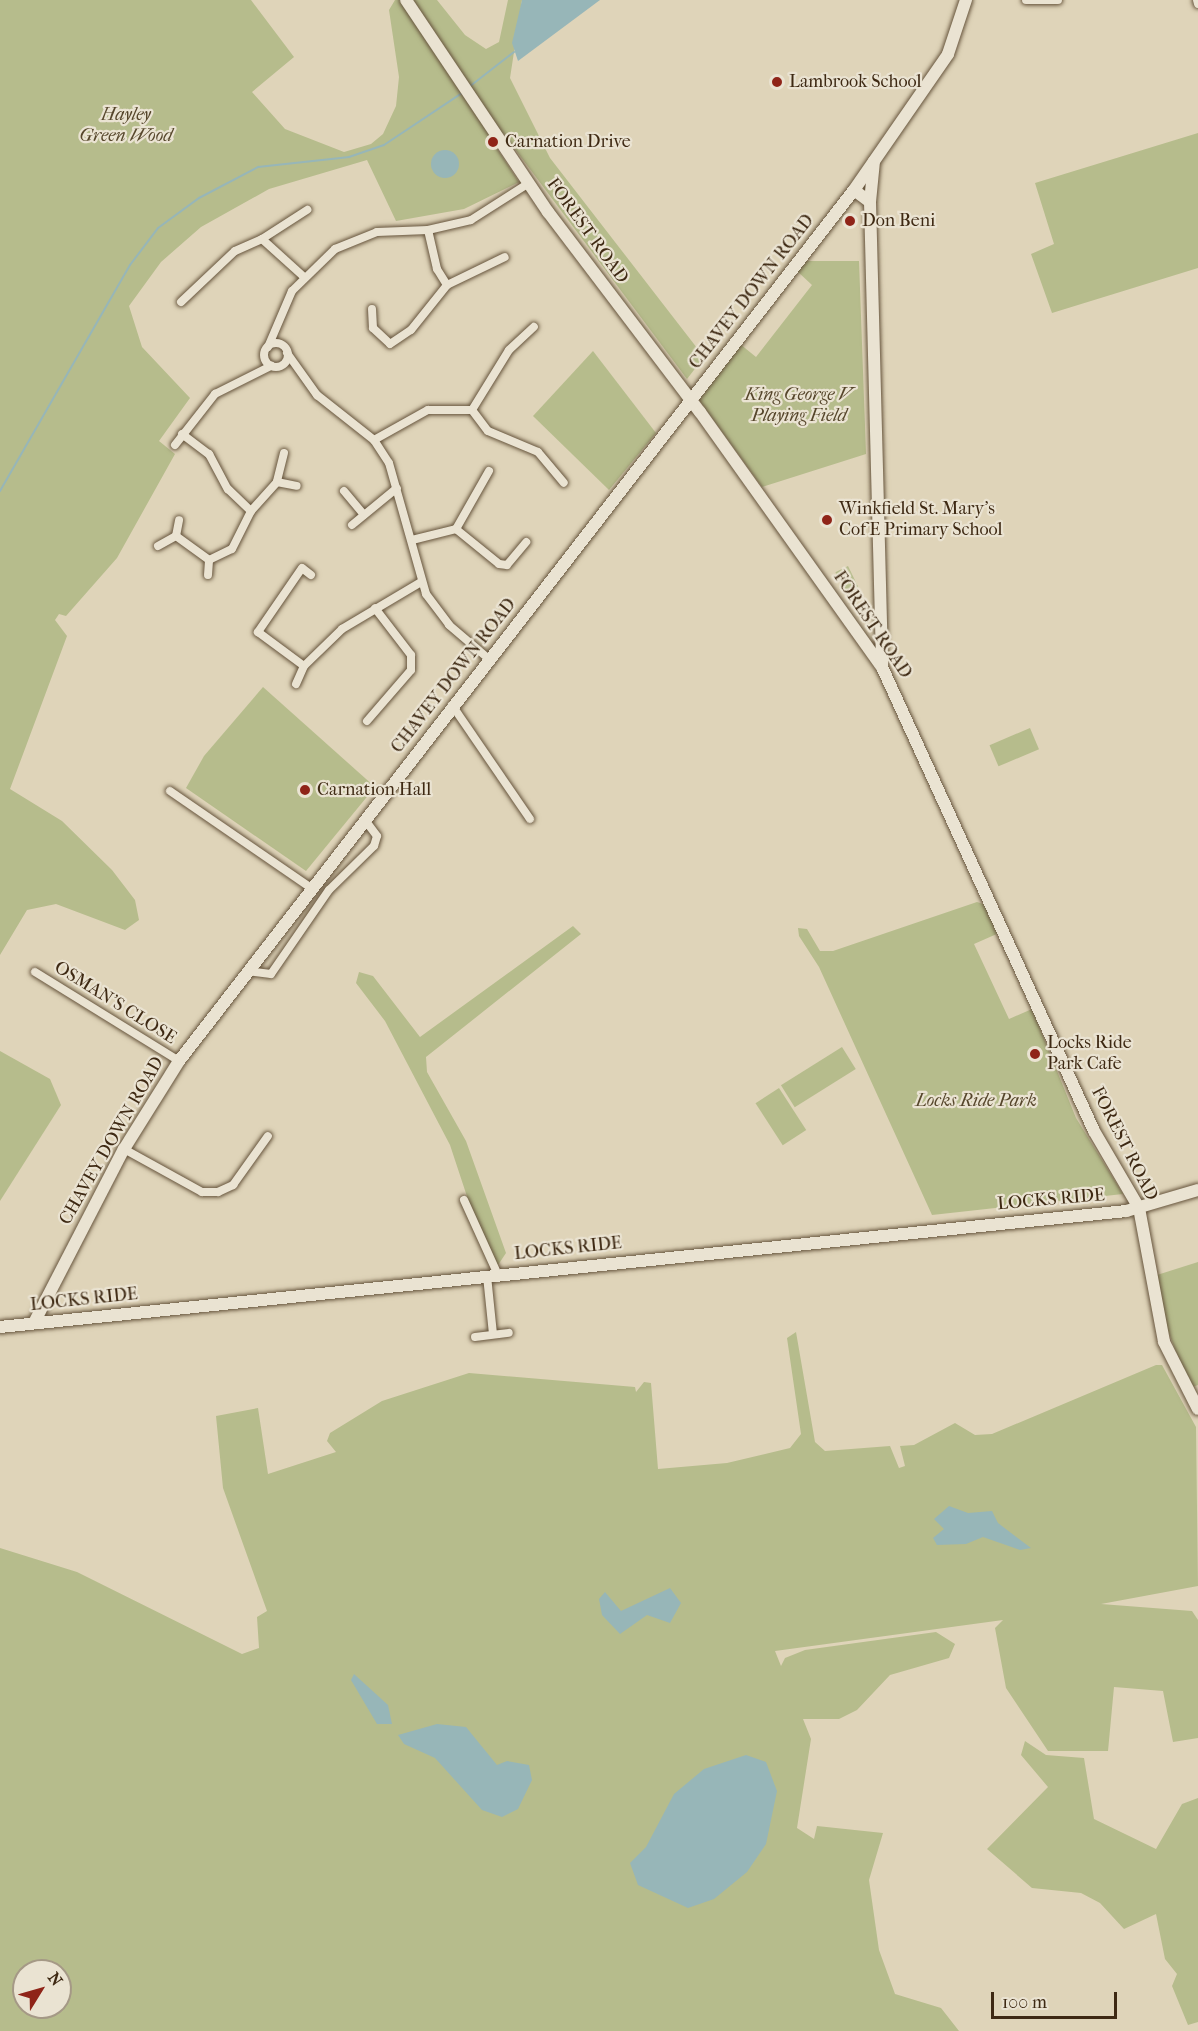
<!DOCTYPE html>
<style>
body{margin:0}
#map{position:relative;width:1198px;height:2031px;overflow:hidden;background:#dfd4b9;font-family:"IM FELL French Canon",serif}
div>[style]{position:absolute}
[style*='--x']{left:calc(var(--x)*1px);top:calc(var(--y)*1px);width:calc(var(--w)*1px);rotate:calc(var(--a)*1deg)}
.green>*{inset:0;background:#b6bc8c;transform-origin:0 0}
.water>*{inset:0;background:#97b6b8}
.round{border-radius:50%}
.stream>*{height:2px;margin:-1px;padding:0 1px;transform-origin:1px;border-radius:1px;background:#97b6b8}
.roads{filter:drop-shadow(0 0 2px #66543c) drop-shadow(0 0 2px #66543c)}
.street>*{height:8px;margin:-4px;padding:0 4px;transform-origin:4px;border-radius:4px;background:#eae3d2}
.street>.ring{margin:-4px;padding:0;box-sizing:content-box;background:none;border:8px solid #eae3d2;border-radius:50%}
.secondary>*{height:12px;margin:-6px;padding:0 6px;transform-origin:6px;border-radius:6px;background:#eae3d2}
.dots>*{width:16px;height:16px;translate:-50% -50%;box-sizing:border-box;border:3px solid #eae3d2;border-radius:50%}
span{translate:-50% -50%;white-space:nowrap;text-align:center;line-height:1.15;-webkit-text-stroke:4.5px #eae3d2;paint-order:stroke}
.poi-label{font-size:18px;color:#3e2913}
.left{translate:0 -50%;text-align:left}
.park-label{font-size:18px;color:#56462b;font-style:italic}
.street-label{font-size:18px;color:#3e2913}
.north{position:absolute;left:12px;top:1959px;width:60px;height:60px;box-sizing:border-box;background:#eae3d2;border:2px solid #a59986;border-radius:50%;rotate:53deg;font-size:16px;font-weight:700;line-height:24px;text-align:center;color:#3e2913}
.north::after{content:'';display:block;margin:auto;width:21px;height:27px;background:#8f2418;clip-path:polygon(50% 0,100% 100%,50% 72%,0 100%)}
.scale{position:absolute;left:991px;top:1992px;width:126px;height:27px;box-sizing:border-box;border:3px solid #3e2913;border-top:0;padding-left:8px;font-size:18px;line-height:21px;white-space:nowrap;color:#3e2913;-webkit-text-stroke:4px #eae3d2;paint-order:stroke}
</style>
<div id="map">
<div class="green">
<div style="clip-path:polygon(0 0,251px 0,294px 57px,252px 92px,285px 129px,344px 152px,371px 144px,383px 134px,396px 106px,399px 77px,389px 10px,395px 0,437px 0,465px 35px,486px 49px,499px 42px,508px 0,522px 0,510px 78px,550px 158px,704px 357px,687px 379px,503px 133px,492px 141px,519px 182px,464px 209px,396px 221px,367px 160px,269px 189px,201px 227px,161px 262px,129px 306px,142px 347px,190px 398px,159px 441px,175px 454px,117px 558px,66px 616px,59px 614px,55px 620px,67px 636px,10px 789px,62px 821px,112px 870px,135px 900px,139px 920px,125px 930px,56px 904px,27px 910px,0 955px)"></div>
<div style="clip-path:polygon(1198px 133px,1198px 268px,1052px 313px,1031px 254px,1054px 244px,1035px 183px)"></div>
<div style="clip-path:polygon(806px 261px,859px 261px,866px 454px,762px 487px,699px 400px,740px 344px,756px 357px,812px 285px,797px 271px)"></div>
<div style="clip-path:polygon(593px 351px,656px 433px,609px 490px,533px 416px)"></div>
<div style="left:848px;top:566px;width:30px;height:14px;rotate:64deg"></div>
<div style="clip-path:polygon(263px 687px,375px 787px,306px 871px,186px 788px,204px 756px)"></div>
<div style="left:1030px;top:728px;width:23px;height:44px;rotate:67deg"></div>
<div style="clip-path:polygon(977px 902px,986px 905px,999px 933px,974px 944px,1009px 1019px,1032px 1009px,1076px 1118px,1123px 1194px,932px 1215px,819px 967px,799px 936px,798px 928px,807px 929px,820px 951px,833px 951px)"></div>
<div style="clip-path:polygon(573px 926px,581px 934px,426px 1057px,427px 1072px,466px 1141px,506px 1253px,498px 1265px,487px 1257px,450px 1145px,385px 1021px,356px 983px,359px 972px,373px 976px,420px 1037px)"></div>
<div style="left:842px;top:1047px;width:26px;height:72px;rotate:58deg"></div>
<div style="clip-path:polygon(0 1051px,50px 1079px,61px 1105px,0 1201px)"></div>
<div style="left:779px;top:1088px;width:50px;height:28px;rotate:57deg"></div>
<div style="clip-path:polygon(1198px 1262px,1198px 1385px,1190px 1388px,1167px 1328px,1157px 1275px)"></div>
<div style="clip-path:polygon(evenodd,796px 1332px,815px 1442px,825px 1451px,890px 1446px,899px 1468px,905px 1466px,900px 1446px,914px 1445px,955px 1423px,975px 1435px,992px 1434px,1156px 1365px,1162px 1365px,1196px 1427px,1198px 1586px,1101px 1604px,1192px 1611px,1198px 1620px,1198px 1738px,1173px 1742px,1163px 1691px,1114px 1687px,1108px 1751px,1048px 1751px,1006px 1688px,995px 1628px,1003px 1620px,775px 1651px,781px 1666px,785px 1658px,805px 1650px,936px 1632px,955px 1644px,949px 1658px,890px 1675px,857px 1710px,839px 1719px,803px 1719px,811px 1739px,797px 1828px,814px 1839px,817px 1826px,883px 1833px,869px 1880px,879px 1950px,895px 1994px,941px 2008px,959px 2031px,0 2031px,0 1548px,77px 1572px,242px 1654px,259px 1648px,257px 1617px,267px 1611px,223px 1488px,216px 1416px,258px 1408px,268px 1474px,336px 1452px,327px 1441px,330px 1433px,382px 1401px,469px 1373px,635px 1387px,636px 1392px,644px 1382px,651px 1383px,658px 1469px,727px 1463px,790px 1448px,801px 1434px,787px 1338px,796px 1332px,24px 1971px,60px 1971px,60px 2007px,24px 2007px,24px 1971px)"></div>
<div style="clip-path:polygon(1025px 1741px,1046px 1755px,1084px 1758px,1094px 1819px,1156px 1849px,1182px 1804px,1198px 1798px,1198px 2022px,1188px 2025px,1172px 1986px,1177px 1974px,1165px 1959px,1156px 1914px,1124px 1929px,1100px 1903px,1081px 1893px,1032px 1888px,987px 1849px,1048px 1787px,1021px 1755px)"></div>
</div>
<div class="water">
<div style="clip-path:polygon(522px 0,600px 0,518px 61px,512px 43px)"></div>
<div class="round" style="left:431px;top:150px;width:28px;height:28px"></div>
<div style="clip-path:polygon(949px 1506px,968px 1513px,992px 1511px,998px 1523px,1031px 1548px,1020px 1550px,983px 1537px,966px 1544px,937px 1545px,933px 1538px,944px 1529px,934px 1519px)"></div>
<div style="clip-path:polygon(670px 1588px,681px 1603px,670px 1623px,647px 1615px,620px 1634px,602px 1615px,599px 1599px,605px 1592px,621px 1611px)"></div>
<div style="clip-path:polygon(354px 1674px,388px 1705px,392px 1724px,377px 1724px,351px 1680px)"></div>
<div style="clip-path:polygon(437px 1724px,466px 1727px,497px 1765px,507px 1761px,529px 1765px,532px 1780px,518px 1809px,502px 1817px,482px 1810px,435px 1758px,404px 1744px,398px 1735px)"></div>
<div style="clip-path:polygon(746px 1755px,766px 1762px,777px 1791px,766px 1844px,747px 1872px,714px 1899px,688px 1908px,638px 1885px,630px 1863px,646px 1847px,674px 1794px,704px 1769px)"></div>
</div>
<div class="stream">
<div style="--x:469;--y:87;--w:57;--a:-37.9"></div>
<div style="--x:0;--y:491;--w:261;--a:-60.1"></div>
<div style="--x:130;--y:265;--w:46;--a:-52.9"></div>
<div style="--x:158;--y:228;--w:51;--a:-36.2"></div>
<div style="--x:199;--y:198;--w:67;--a:-27.7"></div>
<div style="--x:258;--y:167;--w:92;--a:-6.3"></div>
<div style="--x:349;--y:157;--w:37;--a:-19"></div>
<div style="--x:384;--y:145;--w:94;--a:-33.7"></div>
</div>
<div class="roads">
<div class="street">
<div style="--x:1026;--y:0;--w:32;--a:0"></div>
<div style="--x:1197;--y:0;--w:4;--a:76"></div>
<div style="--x:428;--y:230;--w:40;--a:77"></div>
<div style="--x:437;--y:269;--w:19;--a:58"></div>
<div style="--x:262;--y:239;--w:54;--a:-32.8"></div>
<div style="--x:181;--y:302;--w:74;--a:-43.4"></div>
<div style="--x:235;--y:251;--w:30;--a:-24"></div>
<div style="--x:262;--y:239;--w:55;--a:42.1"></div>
<div style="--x:372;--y:309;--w:19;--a:87"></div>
<div style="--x:373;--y:328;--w:23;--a:43"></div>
<div style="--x:390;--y:344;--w:25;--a:-34"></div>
<div style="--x:411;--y:330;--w:58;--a:-51.3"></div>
<div style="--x:447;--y:285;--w:64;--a:-25.8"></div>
<div class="ring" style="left:264px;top:343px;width:16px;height:16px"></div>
<div style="--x:268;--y:347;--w:61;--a:-66.8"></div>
<div style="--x:292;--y:291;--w:60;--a:-44.3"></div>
<div style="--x:335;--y:249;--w:45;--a:-22"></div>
<div style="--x:377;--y:232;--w:51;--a:-2.2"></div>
<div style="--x:428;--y:230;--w:44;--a:-13.1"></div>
<div style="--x:471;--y:220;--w:69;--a:-32.5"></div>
<div style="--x:287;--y:353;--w:52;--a:54.5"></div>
<div style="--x:317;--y:395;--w:73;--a:38.3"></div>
<div style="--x:374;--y:440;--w:27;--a:57"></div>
<div style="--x:389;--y:463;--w:136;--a:74.2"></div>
<div style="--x:426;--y:594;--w:39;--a:53"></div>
<div style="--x:449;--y:625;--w:52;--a:40.4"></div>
<div style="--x:472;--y:410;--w:70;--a:-58.3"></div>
<div style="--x:509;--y:350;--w:34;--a:-43"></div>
<div style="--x:182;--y:434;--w:34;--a:37"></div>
<div style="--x:209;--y:454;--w:40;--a:62"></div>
<div style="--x:228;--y:489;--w:32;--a:44"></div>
<div style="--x:374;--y:440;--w:62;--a:-29.1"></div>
<div style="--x:428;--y:410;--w:44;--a:0"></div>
<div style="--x:472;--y:410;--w:26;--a:53"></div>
<div style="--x:488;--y:431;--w:54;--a:22.8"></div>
<div style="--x:538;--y:452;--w:40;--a:50"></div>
<div style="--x:175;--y:445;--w:65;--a:-51.9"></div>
<div style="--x:215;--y:394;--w:63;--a:-26.6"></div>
<div style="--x:284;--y:453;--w:30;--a:104"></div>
<div style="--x:277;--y:482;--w:20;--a:11"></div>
<div style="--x:489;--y:471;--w:67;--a:119.6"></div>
<div style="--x:456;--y:529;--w:55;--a:39.1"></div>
<div style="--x:499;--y:564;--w:8;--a:7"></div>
<div style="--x:507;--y:565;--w:30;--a:-50"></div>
<div style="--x:344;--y:491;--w:31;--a:50"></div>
<div style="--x:352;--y:525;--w:58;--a:-39.4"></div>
<div style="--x:176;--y:536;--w:41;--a:36"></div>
<div style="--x:412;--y:540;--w:45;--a:-14"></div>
<div style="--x:158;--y:546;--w:21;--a:-29"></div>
<div style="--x:176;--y:536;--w:16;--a:-79"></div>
<div style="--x:208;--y:575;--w:15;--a:-86"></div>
<div style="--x:209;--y:560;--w:25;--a:-26"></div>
<div style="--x:232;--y:549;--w:42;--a:-63.4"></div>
<div style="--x:251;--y:511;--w:39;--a:-48"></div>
<div style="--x:311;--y:575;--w:11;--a:-142"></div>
<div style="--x:302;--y:568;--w:78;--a:124.5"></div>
<div style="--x:258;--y:632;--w:57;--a:36.5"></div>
<div style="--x:304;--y:666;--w:53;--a:-44.2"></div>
<div style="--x:342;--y:629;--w:92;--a:-30.7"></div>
<div style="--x:296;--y:684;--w:20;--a:-66"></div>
<div style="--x:452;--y:705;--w:138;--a:55.6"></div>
<div style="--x:367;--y:721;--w:67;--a:-49.2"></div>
<div style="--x:411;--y:670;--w:15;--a:-90"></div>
<div style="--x:411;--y:655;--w:59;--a:-127.5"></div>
<div style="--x:170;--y:791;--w:171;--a:34.5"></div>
<div style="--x:247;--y:971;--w:24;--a:7"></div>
<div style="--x:271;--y:974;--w:102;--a:-55.4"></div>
<div style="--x:329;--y:890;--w:63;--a:-44.4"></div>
<div style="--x:374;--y:846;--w:10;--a:-73"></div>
<div style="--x:377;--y:836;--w:20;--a:-127"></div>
<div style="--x:35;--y:972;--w:169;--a:31.7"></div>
<div style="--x:124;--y:1149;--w:89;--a:28.9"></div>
<div style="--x:202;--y:1192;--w:16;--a:0"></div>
<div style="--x:218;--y:1192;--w:17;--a:-25"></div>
<div style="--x:233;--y:1185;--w:60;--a:-54.5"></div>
<div style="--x:464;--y:1200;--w:82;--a:65.6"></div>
<div style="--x:487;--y:1276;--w:58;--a:84.1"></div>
<div style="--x:475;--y:1337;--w:34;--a:-7"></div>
</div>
<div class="secondary">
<div style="--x:406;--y:0;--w:255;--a:56.2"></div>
<div style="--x:548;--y:212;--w:251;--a:52.8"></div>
<div style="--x:700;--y:412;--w:313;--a:54.5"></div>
<div style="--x:882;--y:667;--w:510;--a:65.44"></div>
<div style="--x:1094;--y:1131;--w:89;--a:59.7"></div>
<div style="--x:1139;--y:1208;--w:136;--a:79.4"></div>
<div style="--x:1164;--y:1342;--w:75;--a:63.1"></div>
<div style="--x:854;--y:190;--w:20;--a:37"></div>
<div style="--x:870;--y:202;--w:464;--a:88.5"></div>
<div style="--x:870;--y:202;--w:41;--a:-84.4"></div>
<div style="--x:34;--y:1323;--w:196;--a:-62.7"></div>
<div style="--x:124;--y:1149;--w:104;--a:-58"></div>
<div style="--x:179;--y:1061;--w:1102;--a:-52.23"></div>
<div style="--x:854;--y:190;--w:165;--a:-55.3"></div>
<div style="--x:948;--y:54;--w:57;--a:-71.6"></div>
<div style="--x:0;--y:1327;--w:1132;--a:-5.88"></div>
<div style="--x:1126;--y:1211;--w:75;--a:-16.3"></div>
</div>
</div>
<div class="dots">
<div style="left:777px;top:82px;background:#8f2418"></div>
<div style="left:493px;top:142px;background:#8f2418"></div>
<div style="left:850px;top:221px;background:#8f2418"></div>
<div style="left:827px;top:520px;background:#8f2418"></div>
<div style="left:305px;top:790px;background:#8f2418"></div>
<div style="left:1035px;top:1054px;background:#8f2418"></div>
</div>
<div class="poi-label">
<span class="left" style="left:789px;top:82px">Lambrook School</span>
<span class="left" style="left:505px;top:142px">Carnation Drive</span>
<span class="left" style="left:862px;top:221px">Don Beni</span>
<span class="left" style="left:839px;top:520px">Winkfield St. Mary's<br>CofE Primary School</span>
<span class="left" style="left:317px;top:790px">Carnation Hall</span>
<span class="left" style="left:1047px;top:1054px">Locks Ride<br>Park Cafe</span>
</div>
<div class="park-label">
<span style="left:126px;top:126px">Hayley<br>Green Wood</span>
<span style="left:799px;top:406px">King George V<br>Playing Field</span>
<span style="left:976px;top:1101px">Locks Ride Park</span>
</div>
<div class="street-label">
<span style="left:587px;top:231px;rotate:54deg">FOREST ROAD</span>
<span style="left:752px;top:292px;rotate:-52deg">CHAVEY DOWN ROAD</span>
<span style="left:872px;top:625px;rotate:56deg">FOREST ROAD</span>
<span style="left:454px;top:676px;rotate:-52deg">CHAVEY DOWN ROAD</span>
<span style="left:115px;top:1003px;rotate:32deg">OSMAN'S CLOSE</span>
<span style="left:112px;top:1141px;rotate:-60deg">CHAVEY DOWN ROAD</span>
<span style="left:1124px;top:1144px;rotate:63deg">FOREST ROAD</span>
<span style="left:1051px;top:1200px;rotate:-5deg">LOCKS RIDE</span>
<span style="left:568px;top:1249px;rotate:-6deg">LOCKS RIDE</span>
<span style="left:84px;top:1300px;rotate:-6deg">LOCKS RIDE</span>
</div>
<div class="north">N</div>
<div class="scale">100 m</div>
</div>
